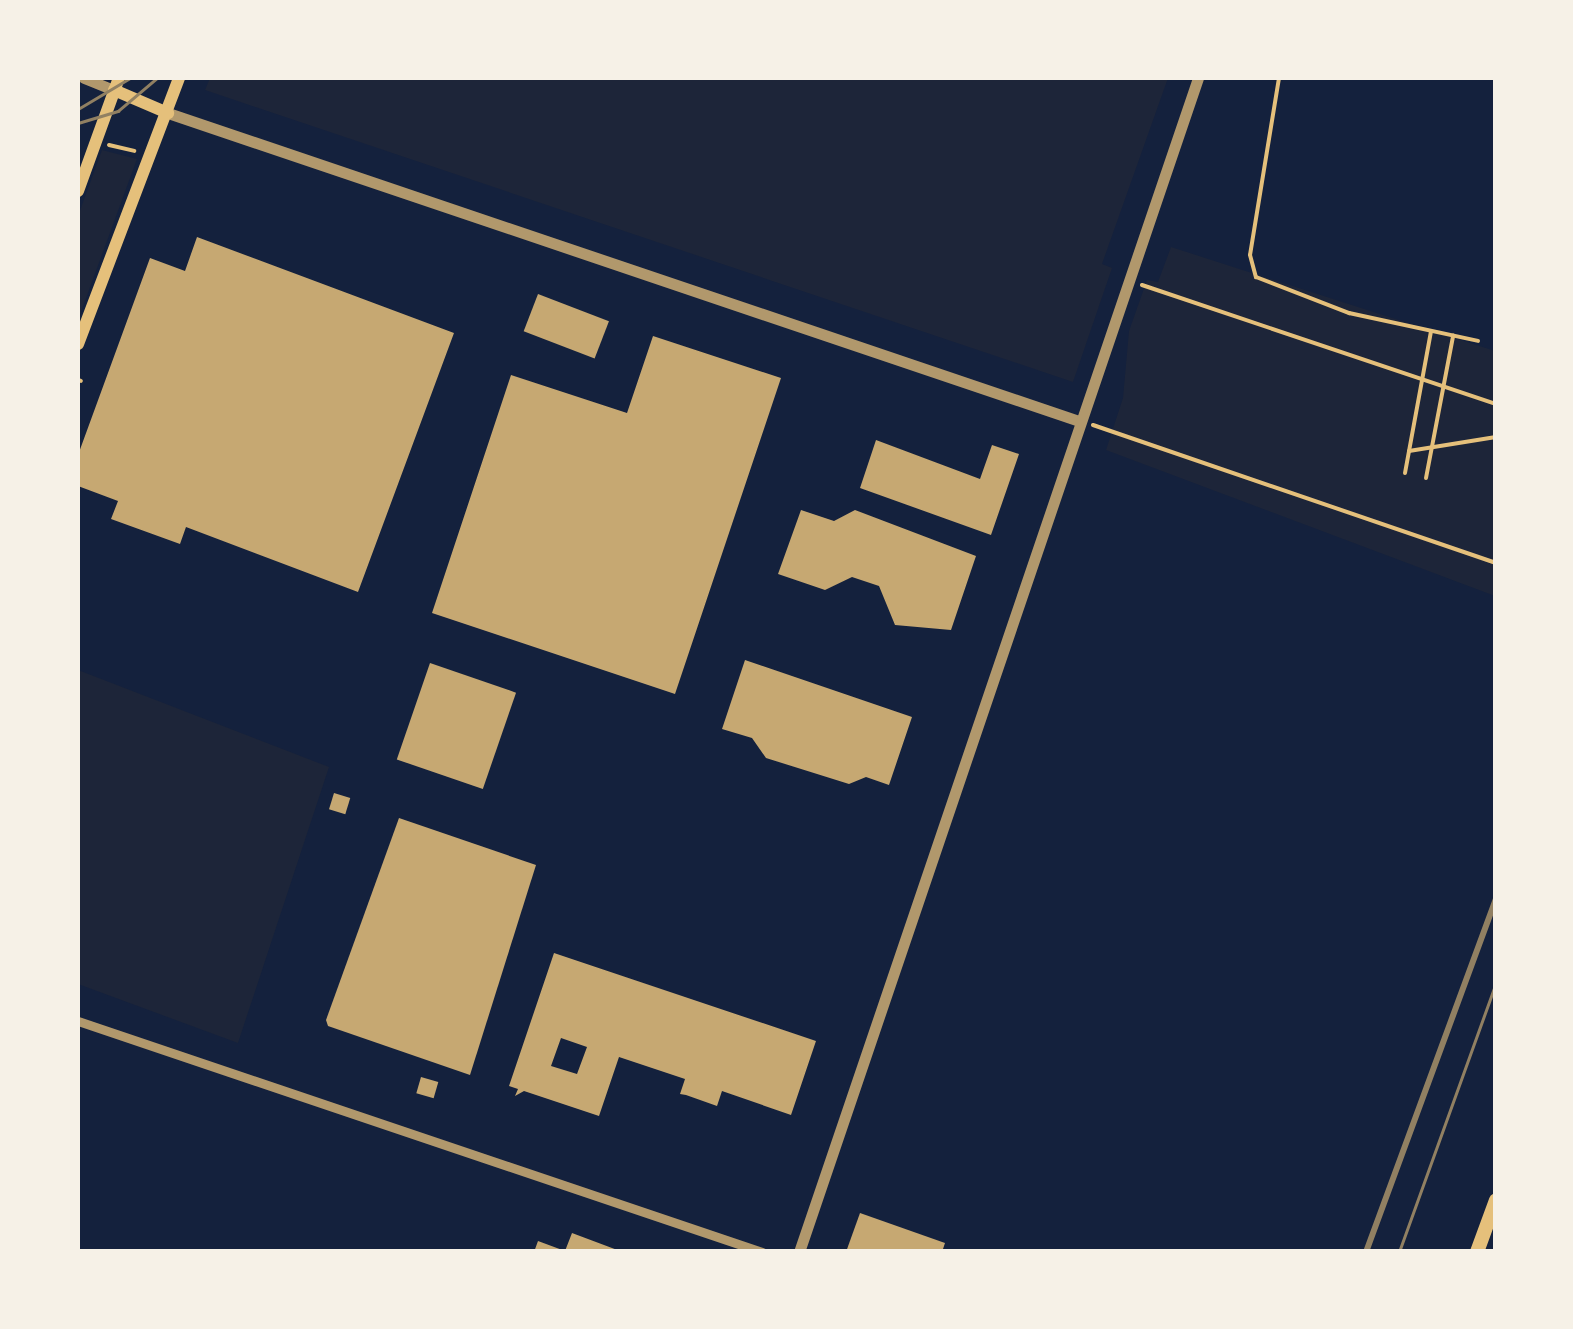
<!DOCTYPE html>
<style>
body{margin:0}
#map{position:relative;width:1573px;height:1329px;overflow:hidden;background:#14213d;font-family:"Roboto Serif",serif}
div>[style]{position:absolute}
[style*='--x']{left:calc(var(--x)*1px);top:calc(var(--y)*1px);width:calc(var(--w)*1px);rotate:calc(var(--a)*1deg)}
.green>*{inset:0;background:#1d2539}
.building>*{inset:0;background:#c6a872;transform-origin:0 0}
.path>*{height:4px;margin:-2px;padding:0 2px;transform-origin:2px;border-radius:2px;background:#e5c07b}
.minor>*{height:9px;margin:-4.5px;padding:0 4.5px;transform-origin:4.5px;border-radius:4.5px;background:#b1986c}
.tertiary>*{height:11px;margin:-5.5px;padding:0 5.5px;transform-origin:5.5px;border-radius:5.5px;background:#b1986c}
.secondary>*{height:12px;margin:-6px;padding:0 6px;transform-origin:6px;border-radius:6px;background:#e5c07b}
.primary>*{height:14px;margin:-7px;padding:0 7px;transform-origin:7px;border-radius:7px;background:#e5c07b}
.tram>*{height:2.5px;margin:-1.25px;padding:0 1.25px;transform-origin:1.25px;border-radius:1.25px;background:#918062}
.rail>*{height:6px;margin:-3px;padding:0 3px;transform-origin:3px;border-radius:3px;background:#918062}
span{translate:-50% -50%;white-space:nowrap;text-align:center;line-height:1.15;-webkit-text-stroke:10px #f6f1e7;paint-order:stroke}
.frame{position:absolute;inset:0;border:80px solid #f6f1e7;pointer-events:none}
</style>
<div id="map">
<div class="green">
<div style="clip-path:polygon(210px 78px,1168px 78px,1102px 264px,1112px 268px,1073px 382px,205px 90px)"></div>
<div style="clip-path:polygon(102px 150px,137px 159px,78px 320px,78px 216px)"></div>
<div style="clip-path:polygon(1171px 247px,1495px 351px,1495px 596px,1106px 450px,1123px 398px,1129px 331px,1147px 280px,1158px 282px)"></div>
<div style="clip-path:polygon(78px 670px,329px 767px,238px 1043px,78px 984px)"></div>
</div>
<div class="building">
<div style="clip-path:polygon(197px 237px,454px 333px,358px 592px,186px 527px,180px 544px,111px 519px,118px 501px,78px 486px,78px 455px,150px 258px,185px 271px)"></div>
<div style="left:538px;top:294px;width:76px;height:40px;rotate:21deg"></div>
<div style="clip-path:polygon(653px 336px,781px 378px,675px 694px,432px 613px,511px 375px,627px 413px)"></div>
<div style="clip-path:polygon(876px 440px,980px 479px,992px 445px,1019px 454px,991px 535px,860px 488px)"></div>
<div style="clip-path:polygon(801px 510px,834px 521px,855px 510px,976px 556px,951px 630px,895px 625px,879px 586px,852px 577px,825px 590px,778px 574px)"></div>
<div style="clip-path:polygon(745px 660px,912px 717px,889px 785px,866px 777px,849px 784px,766px 758px,752px 738px,722px 729px)"></div>
<div style="left:430px;top:663px;width:91px;height:102px;rotate:19deg"></div>
<div style="left:334px;top:793px;width:17px;height:17px;rotate:17deg"></div>
<div style="clip-path:polygon(399px 818px,536px 865px,470px 1075px,328px 1026px,326px 1020px)"></div>
<div style="clip-path:polygon(evenodd,554px 953px,816px 1041px,791px 1115px,722px 1091px,717px 1106px,686px 1095px,680px 1094px,685px 1079px,619px 1057px,599px 1116px,524px 1091px,515px 1096px,518px 1089px,509px 1086px,554px 953px,561px 1038px,587px 1047px,577px 1074px,551px 1066px,561px 1038px)"></div>
<div style="left:421px;top:1077px;width:18px;height:17px;rotate:16deg"></div>
<div style="clip-path:polygon(860px 1213px,945px 1243px,942px 1252px,846px 1252px)"></div>
<div style="clip-path:polygon(572px 1233px,620px 1251px,620px 1252px,534px 1252px,538px 1241px,565px 1251px)"></div>
</div>
<div class="path">
<div style="--x:1279;--y:78;--w:179;--a:99.3"></div>
<div style="--x:1250;--y:255;--w:23;--a:75"></div>
<div style="--x:1256;--y:277;--w:100;--a:21.2"></div>
<div style="--x:1349;--y:313;--w:132;--a:12.2"></div>
<div style="--x:109;--y:145;--w:26;--a:13"></div>
<div style="--x:1142;--y:285;--w:373;--a:18.6"></div>
<div style="--x:78;--y:380;--w:3;--a:18"></div>
<div style="--x:1093;--y:425;--w:426;--a:18.9"></div>
<div style="--x:1409;--y:451;--w:88;--a:-9.1"></div>
<div style="--x:1405;--y:473;--w:144;--a:-79.6"></div>
<div style="--x:1426;--y:478;--w:145;--a:-79.2"></div>
</div>
<div class="minor">
<div style="--x:78;--y:1021;--w:722;--a:18.66"></div>
</div>
<div class="tertiary">
<div style="--x:84;--y:78;--w:32;--a:22"></div>
<div style="--x:168;--y:113;--w:962;--a:18.68"></div>
<div style="--x:799;--y:1252;--w:1240;--a:-71.23"></div>
</div>
<div class="secondary">
<div style="--x:114;--y:90;--w:59;--a:23.1"></div>
<div style="--x:78;--y:191;--w:120;--a:-70.1"></div>
<div style="--x:78;--y:344;--w:285;--a:-69.2"></div>
</div>
<div class="primary">
<div style="--x:1477;--y:1252;--w:55;--a:-69.9"></div>
</div>
<div class="tram">
<div style="--x:78;--y:109;--w:61;--a:-30.8"></div>
<div style="--x:78;--y:123;--w:42;--a:-16.7"></div>
<div style="--x:118;--y:111;--w:51;--a:-40.2"></div>
<div style="--x:1399;--y:1252;--w:286;--a:-70.2"></div>
</div>
<div class="rail">
<div style="--x:1366;--y:1252;--w:377;--a:-69.8"></div>
</div>
<div class="frame"></div>
</div>
